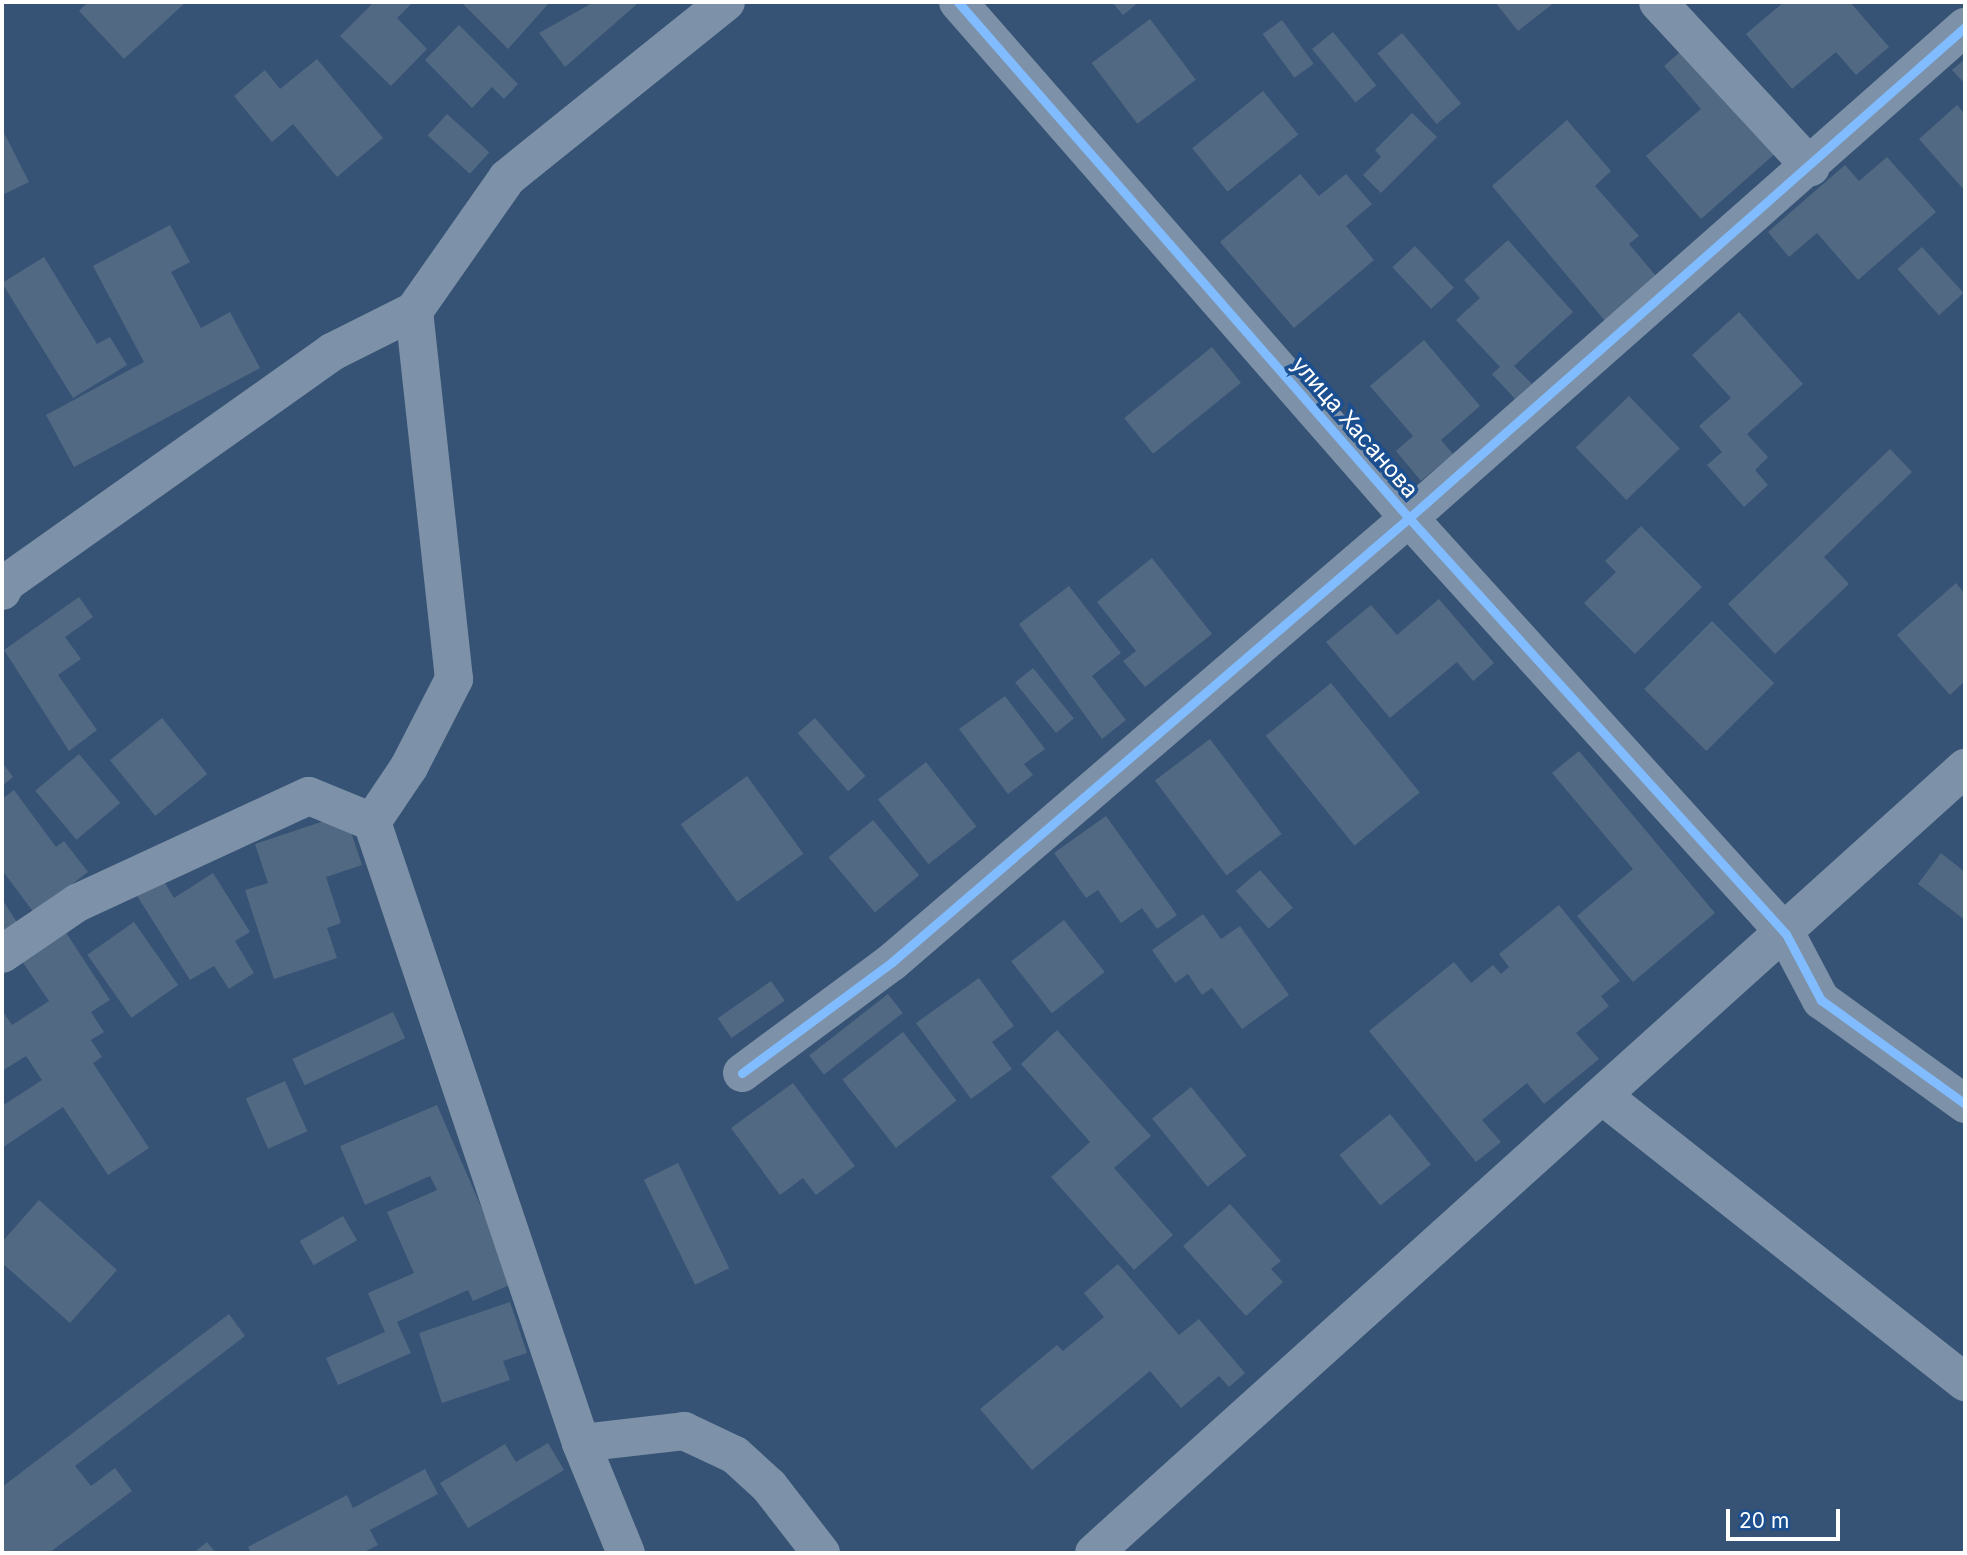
<!DOCTYPE html>
<meta charset="utf-8">
<style>
body{margin:0}
#map{position:relative;width:1967px;height:1555px;overflow:hidden;background:#365274;font-family:Inter,sans-serif}
div>[style]{position:absolute}
[style*='--x']{left:calc(var(--x)*1px);top:calc(var(--y)*1px);width:calc(var(--w)*1px);rotate:calc(var(--a)*1deg)}
.building>*{inset:0;background:#526984;transform-origin:0 0}
.street>*{height:38px;margin:-19px;padding:0 19px;transform-origin:19px;border-radius:19px;background:#7d92a8}
.cycleway>*{height:9px;margin:-4.5px;padding:0 4.5px;transform-origin:4.5px;border-radius:4.5px;background:#80bcff}
span{translate:-50% -50%;white-space:nowrap;text-align:center;line-height:1.15;-webkit-text-stroke:7px #1b4f8f;paint-order:stroke}
.street-label{font-size:23px;color:#fff}
.frame{position:absolute;inset:0;border:4px solid #fff;pointer-events:none}
.scale{position:absolute;left:1726px;top:1509px;width:114px;height:32px;box-sizing:border-box;border:4px solid #fff;border-top:0;padding-left:9px;font-size:21px;line-height:24px;white-space:nowrap;color:#fff;-webkit-text-stroke:5px #1b4f8f;paint-order:stroke}
</style>
<div id="map">
<div class="building">
<div style="clip-path:polygon(88px 2px,186px 2px,124px 59px,79px 11px)"></div>
<div style="clip-path:polygon(374px 2px,413px 2px,397px 18px,427px 49px,391px 86px,340px 36px)"></div>
<div style="clip-path:polygon(461px 2px,550px 2px,508px 49px)"></div>
<div style="clip-path:polygon(594px 2px,637px 4px,565px 67px,539px 33px)"></div>
<div style="clip-path:polygon(1112px 2px,1139px 2px,1123px 15px)"></div>
<div style="clip-path:polygon(1495px 2px,1555px 2px,1518px 31px)"></div>
<div style="clip-path:polygon(1784px 2px,1850px 2px,1889px 47px,1856px 75px,1836px 52px,1792px 89px,1746px 34px)"></div>
<div style="left:1150px;top:19px;width:76px;height:73px;rotate:53deg"></div>
<div style="left:1282px;top:20px;width:54px;height:24px;rotate:54deg"></div>
<div style="clip-path:polygon(459px 25px,518px 84px,504px 99px,492px 87px,472px 108px,425px 60px)"></div>
<div style="left:1333px;top:32px;width:69px;height:27px;rotate:51deg"></div>
<div style="left:1402px;top:33px;width:92px;height:32px;rotate:50deg"></div>
<div style="clip-path:polygon(1687px 46px,1778px 151px,1701px 219px,1646px 156px,1701px 109px,1664px 66px)"></div>
<div style="clip-path:polygon(317px 59px,383px 138px,337px 177px,293px 124px,272px 142px,234px 96px,265px 70px,280px 89px)"></div>
<div style="clip-path:polygon(1965px 59px,1965px 84px,1952px 70px)"></div>
<div style="left:1263px;top:91px;width:56px;height:91px;rotate:51deg"></div>
<div style="clip-path:polygon(1957px 105px,1965px 114px,1965px 191px,1919px 139px)"></div>
<div style="clip-path:polygon(1412px 113px,1437px 137px,1381px 193px,1363px 175px,1381px 157px,1375px 150px)"></div>
<div style="left:447px;top:114px;width:57px;height:29px;rotate:42deg"></div>
<div style="clip-path:polygon(1567px 120px,1611px 171px,1595px 186px,1639px 236px,1629px 244px,1656px 276px,1605px 321px,1492px 186px)"></div>
<div style="clip-path:polygon(2px 129px,29px 182px,2px 195px)"></div>
<div style="clip-path:polygon(1887px 157px,1936px 212px,1858px 280px,1817px 233px,1789px 257px,1768px 232px,1845px 165px,1859px 181px)"></div>
<div style="clip-path:polygon(1300px 174px,1319px 196px,1346px 174px,1372px 204px,1346px 226px,1374px 260px,1294px 328px,1220px 242px)"></div>
<div style="clip-path:polygon(170px 225px,190px 262px,171px 272px,201px 328px,230px 312px,260px 368px,74px 467px,46px 415px,144px 362px,93px 266px)"></div>
<div style="clip-path:polygon(1508px 240px,1573px 312px,1514px 366px,1532px 384px,1515px 399px,1492px 374px,1500px 367px,1456px 320px,1480px 298px,1464px 280px)"></div>
<div style="left:1415px;top:246px;width:57px;height:31px;rotate:47deg"></div>
<div style="left:1922px;top:247px;width:62px;height:33px;rotate:48deg"></div>
<div style="clip-path:polygon(44px 257px,97px 344px,110px 337px,127px 365px,73px 398px,2px 283px)"></div>
<div style="clip-path:polygon(1739px 312px,1803px 384px,1747px 434px,1768px 457px,1755px 470px,1768px 485px,1744px 507px,1707px 465px,1722px 452px,1699px 426px,1731px 398px,1692px 355px)"></div>
<div style="clip-path:polygon(1424px 340px,1480px 406px,1441px 440px,1453px 454px,1421px 481px,1396px 451px,1413px 436px,1370px 386px)"></div>
<div style="left:1212px;top:347px;width:46px;height:113px;rotate:51deg"></div>
<div style="left:1629px;top:396px;width:73px;height:74px;rotate:46deg"></div>
<div style="clip-path:polygon(1890px 449px,1912px 472px,1824px 557px,1849px 584px,1775px 654px,1728px 604px)"></div>
<div style="clip-path:polygon(1641px 526px,1702px 587px,1635px 654px,1584px 603px,1616px 572px,1605px 561px)"></div>
<div style="clip-path:polygon(1152px 558px,1212px 634px,1145px 687px,1123px 661px,1136px 651px,1097px 602px)"></div>
<div style="clip-path:polygon(1956px 583px,1965px 594px,1965px 681px,1950px 695px,1897px 635px)"></div>
<div style="clip-path:polygon(1069px 586px,1121px 653px,1092px 676px,1126px 720px,1102px 739px,1019px 624px)"></div>
<div style="clip-path:polygon(79px 597px,93px 617px,65px 637px,81px 659px,58px 675px,97px 730px,69px 751px,4px 650px)"></div>
<div style="clip-path:polygon(1439px 599px,1494px 663px,1473px 681px,1457px 662px,1390px 718px,1326px 642px,1371px 605px,1397px 635px)"></div>
<div style="left:1712px;top:621px;width:88px;height:96px;rotate:45deg"></div>
<div style="left:1033px;top:668px;width:65px;height:23px;rotate:51deg"></div>
<div style="left:1331px;top:683px;width:141px;height:84px;rotate:51deg"></div>
<div style="clip-path:polygon(1005px 696px,1045px 749px,1024px 764px,1033px 775px,1008px 794px,959px 729px)"></div>
<div style="left:162px;top:718px;width:72px;height:67px;rotate:51deg"></div>
<div style="left:815px;top:718px;width:77px;height:23px;rotate:49deg"></div>
<div style="left:1210px;top:739px;width:119px;height:69px;rotate:53deg"></div>
<div style="clip-path:polygon(1579px 751px,1715px 913px,1633px 982px,1577px 916px,1633px 869px,1552px 773px)"></div>
<div style="left:79px;top:754px;width:64px;height:57px;rotate:50deg"></div>
<div style="clip-path:polygon(2px 762px,13px 777px,2px 786px)"></div>
<div style="left:926px;top:762px;width:82px;height:61px;rotate:52deg"></div>
<div style="left:747px;top:776px;width:96px;height:82px;rotate:54deg"></div>
<div style="clip-path:polygon(14px 790px,56px 847px,64px 841px,88px 872px,34px 913px,2px 870px,2px 799px)"></div>
<div style="clip-path:polygon(345px 814px,362px 865px,326px 877px,341px 923px,327px 928px,337px 958px,274px 979px,245px 890px,268px 883px,255px 844px)"></div>
<div style="clip-path:polygon(1106px 816px,1177px 915px,1157px 929px,1142px 908px,1121px 923px,1098px 890px,1086px 898px,1054px 853px)"></div>
<div style="left:873px;top:820px;width:72px;height:58px;rotate:50deg"></div>
<div style="clip-path:polygon(1941px 853px,1965px 872px,1965px 920px,1918px 884px)"></div>
<div style="left:1260px;top:870px;width:50px;height:32px;rotate:49deg"></div>
<div style="clip-path:polygon(213px 873px,250px 932px,235px 941px,254px 973px,229px 989px,214px 966px,190px 980px,136px 894px,162px 878px,174px 898px)"></div>
<div style="clip-path:polygon(2px 899px,18px 924px,2px 935px)"></div>
<div style="clip-path:polygon(1559px 905px,1620px 981px,1601px 996px,1609px 1006px,1576px 1033px,1599px 1059px,1544px 1104px,1527px 1083px,1482px 1120px,1501px 1142px,1476px 1162px,1369px 1031px,1454px 962px,1471px 983px,1493px 965px,1501px 974px,1509px 967px,1499px 954px)"></div>
<div style="clip-path:polygon(1203px 914px,1221px 939px,1240px 926px,1289px 995px,1242px 1029px,1212px 988px,1202px 995px,1188px 974px,1175px 983px,1152px 950px)"></div>
<div style="left:1064px;top:920px;width:66px;height:67px;rotate:52deg"></div>
<div style="left:134px;top:922px;width:77px;height:57px;rotate:55deg"></div>
<div style="clip-path:polygon(63px 928px,110px 1000px,91px 1012px,104px 1032px,91px 1040px,102px 1057px,93px 1063px,149px 1148px,108px 1175px,63px 1107px,2px 1148px,2px 1106px,42px 1080px,26px 1056px,2px 1071px,2px 1010px,12px 1025px,49px 1001px,19px 957px)"></div>
<div style="clip-path:polygon(979px 978px,1014px 1026px,992px 1042px,1012px 1069px,971px 1099px,916px 1023px)"></div>
<div style="left:771px;top:981px;width:24px;height:65px;rotate:55deg"></div>
<div style="left:888px;top:994px;width:24px;height:100px;rotate:52deg"></div>
<div style="left:393px;top:1012px;width:29px;height:111px;rotate:65deg"></div>
<div style="clip-path:polygon(1057px 1030px,1151px 1136px,1114px 1168px,1173px 1235px,1134px 1270px,1051px 1177px,1090px 1142px,1021px 1064px)"></div>
<div style="left:903px;top:1032px;width:87px;height:77px;rotate:52deg"></div>
<div style="left:285px;top:1081px;width:55px;height:43px;rotate:66deg"></div>
<div style="clip-path:polygon(793px 1083px,855px 1166px,816px 1195px,803px 1178px,780px 1195px,731px 1128px)"></div>
<div style="left:1191px;top:1087px;width:88px;height:50px;rotate:51deg"></div>
<div style="clip-path:polygon(437px 1105px,514px 1283px,473px 1301px,468px 1290px,397px 1322px,411px 1353px,338px 1385px,326px 1358px,385px 1332px,368px 1293px,414px 1273px,387px 1212px,437px 1190px,430px 1176px,365px 1205px,340px 1146px)"></div>
<div style="left:1390px;top:1114px;width:65px;height:65px;rotate:51deg"></div>
<div style="left:678px;top:1163px;width:117px;height:38px;rotate:64deg"></div>
<div style="clip-path:polygon(39px 1200px,117px 1270px,70px 1323px,2px 1263px,2px 1242px)"></div>
<div style="clip-path:polygon(1230px 1204px,1281px 1261px,1271px 1269px,1283px 1282px,1246px 1316px,1183px 1246px)"></div>
<div style="left:343px;top:1216px;width:28px;height:50px;rotate:60deg"></div>
<div style="clip-path:polygon(1118px 1264px,1179px 1335px,1199px 1319px,1245px 1373px,1229px 1387px,1219px 1376px,1181px 1408px,1150px 1371px,1032px 1470px,980px 1409px,1057px 1345px,1063px 1351px,1104px 1317px,1084px 1293px)"></div>
<div style="clip-path:polygon(510px 1302px,527px 1353px,503px 1361px,510px 1380px,442px 1403px,419px 1333px)"></div>
<div style="clip-path:polygon(229px 1314px,245px 1336px,75px 1466px,91px 1486px,115px 1468px,132px 1491px,49px 1553px,2px 1553px,2px 1487px)"></div>
<div style="clip-path:polygon(548px 1443px,564px 1470px,468px 1528px,440px 1483px,505px 1444px,516px 1462px)"></div>
<div style="clip-path:polygon(425px 1469px,438px 1494px,370px 1530px,378px 1545px,362px 1553px,251px 1553px,248px 1547px,347px 1495px,353px 1508px)"></div>
<div style="clip-path:polygon(207px 1542px,216px 1553px,193px 1553px)"></div>
</div>
<div class="street">
<div style="--x:958;--y:2;--w:685;--a:48.85"></div>
<div style="--x:1409;--y:518;--w:561;--a:47.82"></div>
<div style="--x:1786;--y:934;--w:75;--a:62.1"></div>
<div style="--x:1821;--y:1000;--w:178;--a:35.8"></div>
<div style="--x:1658;--y:2;--w:225;--a:47.2"></div>
<div style="--x:2;--y:591;--w:9;--a:-63"></div>
<div style="--x:6;--y:583;--w:400;--a:-35.3"></div>
<div style="--x:332;--y:352;--w:92;--a:-26.6"></div>
<div style="--x:372;--y:822;--w:66;--a:-56.1"></div>
<div style="--x:409;--y:767;--w:99;--a:-62.9"></div>
<div style="--x:454;--y:679;--w:370;--a:-96.2"></div>
<div style="--x:414;--y:311;--w:162;--a:-55"></div>
<div style="--x:507;--y:178;--w:281;--a:-38.8"></div>
<div style="--x:2;--y:954;--w:91;--a:-34.2"></div>
<div style="--x:77;--y:903;--w:255;--a:-24.8"></div>
<div style="--x:309;--y:796;--w:68;--a:22.4"></div>
<div style="--x:372;--y:822;--w:655;--a:71.4"></div>
<div style="--x:581;--y:1443;--w:119;--a:67.8"></div>
<div style="--x:742;--y:1073;--w:187;--a:-36.5"></div>
<div style="--x:892;--y:962;--w:681;--a:-40.66"></div>
<div style="--x:1409;--y:518;--w:742;--a:-41.45"></div>
<div style="--x:1604;--y:1097;--w:460;--a:38.3"></div>
<div style="--x:581;--y:1443;--w:104;--a:-6.6"></div>
<div style="--x:684;--y:1431;--w:56;--a:25.2"></div>
<div style="--x:735;--y:1455;--w:46;--a:42.4"></div>
<div style="--x:769;--y:1486;--w:85;--a:52.2"></div>
<div style="--x:1094;--y:1553;--w:1173;--a:-42.03"></div>
</div>
<div class="cycleway">
<div style="--x:958;--y:2;--w:685;--a:48.85"></div>
<div style="--x:1409;--y:518;--w:561;--a:47.82"></div>
<div style="--x:1786;--y:934;--w:75;--a:62.1"></div>
<div style="--x:1821;--y:1000;--w:178;--a:35.8"></div>
<div style="--x:742;--y:1073;--w:187;--a:-36.5"></div>
<div style="--x:892;--y:962;--w:681;--a:-40.66"></div>
<div style="--x:1409;--y:518;--w:742;--a:-41.45"></div>
</div>
<div class="street-label">
<span style="left:1355px;top:427px;rotate:49deg">улица Хасанова</span>
</div>
<div class="frame"></div>
<div class="scale">20 m</div>
</div>
